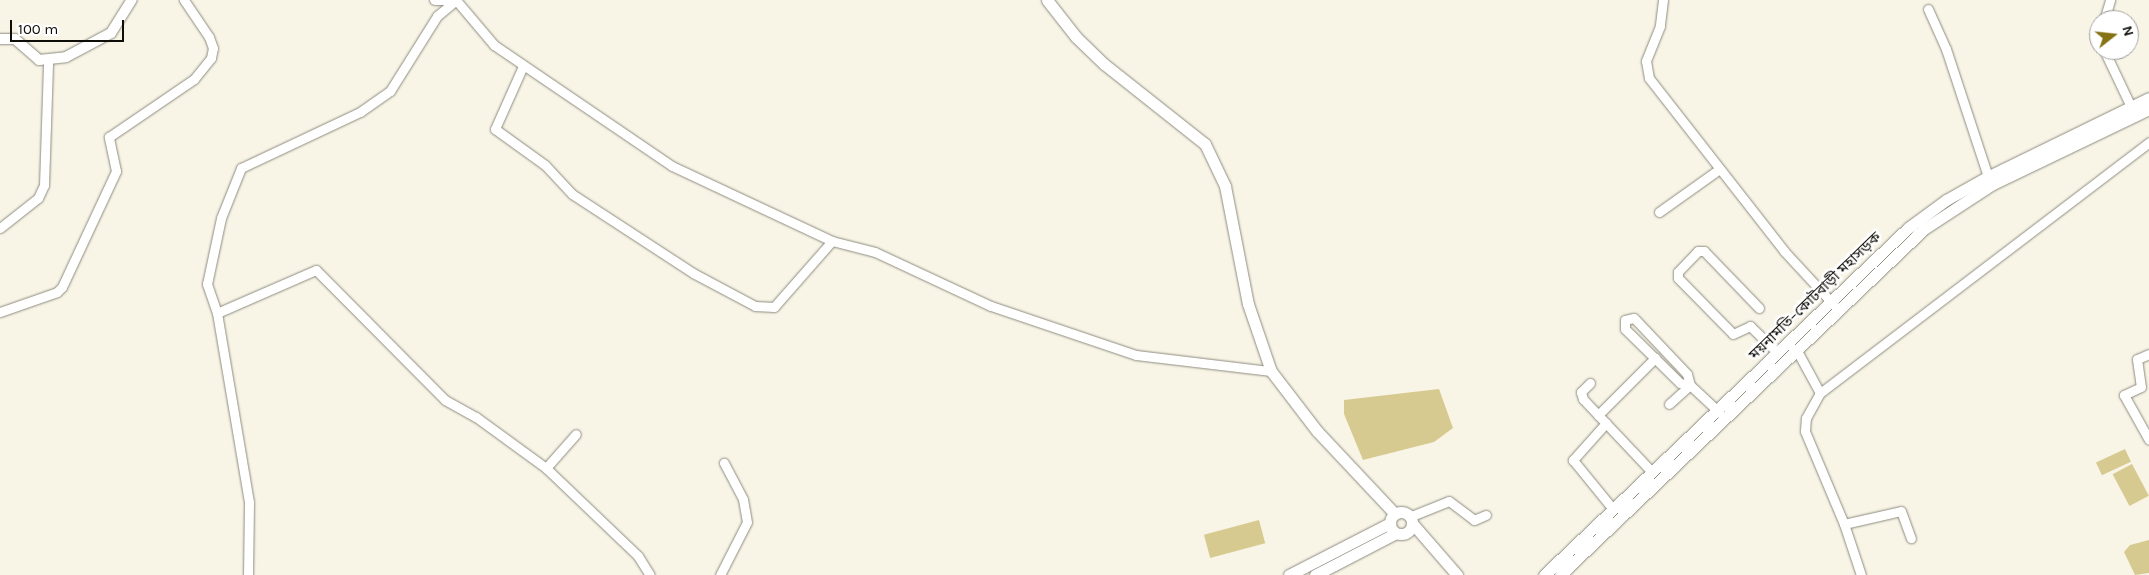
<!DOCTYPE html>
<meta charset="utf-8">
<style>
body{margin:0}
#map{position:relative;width:2149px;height:575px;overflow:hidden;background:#f8f5e7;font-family:Karla,"Noto Sans Bengali",sans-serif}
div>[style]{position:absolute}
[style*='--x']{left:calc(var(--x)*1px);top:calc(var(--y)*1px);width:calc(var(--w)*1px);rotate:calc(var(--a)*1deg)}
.water>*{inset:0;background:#d7ca90;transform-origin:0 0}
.roads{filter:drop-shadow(0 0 1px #8d8b7e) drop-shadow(0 0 1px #8d8b7e)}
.minor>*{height:9px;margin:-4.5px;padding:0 4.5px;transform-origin:4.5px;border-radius:4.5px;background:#fff}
.tertiary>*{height:10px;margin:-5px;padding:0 5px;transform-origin:5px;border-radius:5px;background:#fff}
.secondary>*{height:11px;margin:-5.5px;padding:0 5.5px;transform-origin:5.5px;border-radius:5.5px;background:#fff}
.secondary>.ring{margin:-5.5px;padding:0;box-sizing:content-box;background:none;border:11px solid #fff;border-radius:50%}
span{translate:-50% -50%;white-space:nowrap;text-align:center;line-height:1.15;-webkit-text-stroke:5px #fff;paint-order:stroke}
.street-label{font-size:15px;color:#0e0d08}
.north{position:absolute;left:2089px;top:10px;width:50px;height:50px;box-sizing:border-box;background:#fff;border:1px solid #9f9e9c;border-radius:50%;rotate:74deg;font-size:14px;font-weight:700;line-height:20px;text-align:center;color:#0e0d08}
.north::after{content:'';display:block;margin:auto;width:18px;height:22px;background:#847213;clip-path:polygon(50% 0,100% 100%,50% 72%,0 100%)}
.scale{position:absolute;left:10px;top:20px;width:114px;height:22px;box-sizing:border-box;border:2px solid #0e0d08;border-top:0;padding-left:6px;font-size:15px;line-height:18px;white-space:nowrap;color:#0e0d08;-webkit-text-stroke:4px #fff;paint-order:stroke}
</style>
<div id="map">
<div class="water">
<div style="clip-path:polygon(1439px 389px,1453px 428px,1434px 442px,1363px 460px,1344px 414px,1344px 400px)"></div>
<div style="left:2125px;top:449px;width:14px;height:32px;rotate:65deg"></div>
<div style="left:2132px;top:464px;width:36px;height:22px;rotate:62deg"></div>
<div style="left:1259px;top:520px;width:24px;height:57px;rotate:75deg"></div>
<div style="clip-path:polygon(2149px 540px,2149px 573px,2135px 575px,2124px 552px,2130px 545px)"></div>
</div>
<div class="roads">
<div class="minor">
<div style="--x:456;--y:0;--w:59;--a:49.8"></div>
<div style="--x:494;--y:45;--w:215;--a:34.2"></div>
<div style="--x:672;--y:166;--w:177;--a:25.1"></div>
<div style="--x:832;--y:241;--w:44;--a:14.3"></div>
<div style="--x:875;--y:252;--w:128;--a:25"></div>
<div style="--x:991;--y:306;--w:153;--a:18.7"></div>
<div style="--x:1136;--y:355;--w:136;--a:6.8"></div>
<div style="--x:1663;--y:0;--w:26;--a:97"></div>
<div style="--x:1660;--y:26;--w:38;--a:112"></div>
<div style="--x:1646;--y:61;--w:17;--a:80"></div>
<div style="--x:1649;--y:78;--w:219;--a:52"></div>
<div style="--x:1784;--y:251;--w:74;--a:47.2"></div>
<div style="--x:1928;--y:9;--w:44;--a:65.8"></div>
<div style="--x:1946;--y:49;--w:141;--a:71.8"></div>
<div style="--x:2104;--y:20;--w:21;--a:-73"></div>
<div style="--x:2104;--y:50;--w:68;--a:64.6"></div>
<div style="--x:523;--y:66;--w:69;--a:114"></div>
<div style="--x:495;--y:129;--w:62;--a:35.8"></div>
<div style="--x:545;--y:165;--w:40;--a:47"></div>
<div style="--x:572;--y:194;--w:145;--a:33.1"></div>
<div style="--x:693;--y:273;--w:70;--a:28"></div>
<div style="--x:755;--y:306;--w:19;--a:3"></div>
<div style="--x:774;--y:307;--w:88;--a:-48.7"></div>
<div style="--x:1659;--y:212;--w:72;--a:-35.4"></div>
<div style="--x:0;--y:228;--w:48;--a:-38.3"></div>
<div style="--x:38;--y:198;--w:14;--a:-65"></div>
<div style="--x:44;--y:185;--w:123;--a:-88.1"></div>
<div style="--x:1759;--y:308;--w:79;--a:-134"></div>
<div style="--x:1704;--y:251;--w:6;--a:180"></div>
<div style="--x:1698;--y:251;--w:29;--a:134"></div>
<div style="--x:1678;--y:272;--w:6;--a:90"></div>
<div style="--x:1678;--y:278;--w:78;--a:45.5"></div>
<div style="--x:1733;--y:334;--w:19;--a:-25"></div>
<div style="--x:1750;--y:326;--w:37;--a:44"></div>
<div style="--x:0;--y:312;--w:60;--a:-19.3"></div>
<div style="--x:57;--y:292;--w:7;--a:-45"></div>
<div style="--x:62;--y:287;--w:128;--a:-65"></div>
<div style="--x:116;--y:171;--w:35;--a:-102"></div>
<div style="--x:109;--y:137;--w:103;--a:-34.3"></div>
<div style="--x:194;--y:79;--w:27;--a:-51"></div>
<div style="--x:211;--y:58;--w:10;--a:-79"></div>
<div style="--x:213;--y:48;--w:12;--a:-110"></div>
<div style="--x:209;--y:37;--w:45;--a:-124"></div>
<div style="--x:217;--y:313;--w:108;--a:-23.5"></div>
<div style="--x:316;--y:270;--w:183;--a:45.2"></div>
<div style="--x:445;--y:400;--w:35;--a:29"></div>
<div style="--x:476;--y:417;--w:87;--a:36.1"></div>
<div style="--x:546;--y:468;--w:127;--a:43.7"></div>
<div style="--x:638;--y:556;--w:22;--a:58"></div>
<div style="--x:1796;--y:349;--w:50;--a:61.4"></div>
<div style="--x:2149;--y:354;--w:13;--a:157"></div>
<div style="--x:2137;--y:359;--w:28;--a:82"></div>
<div style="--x:2141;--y:387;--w:19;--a:155"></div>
<div style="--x:2124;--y:395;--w:51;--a:60.9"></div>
<div style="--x:1590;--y:383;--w:13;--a:135"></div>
<div style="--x:1581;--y:392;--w:7;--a:74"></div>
<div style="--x:1583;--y:399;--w:100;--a:46.6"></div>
<div style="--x:1690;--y:385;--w:10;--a:-169"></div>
<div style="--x:1680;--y:383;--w:77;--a:-135.5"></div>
<div style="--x:1625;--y:329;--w:9;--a:-90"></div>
<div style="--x:1625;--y:320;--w:9;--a:-13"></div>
<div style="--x:1634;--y:318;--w:77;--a:46.6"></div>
<div style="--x:1687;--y:374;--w:11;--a:75"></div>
<div style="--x:1690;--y:385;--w:41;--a:43"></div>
<div style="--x:1669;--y:404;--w:28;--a:-42"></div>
<div style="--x:1598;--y:415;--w:81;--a:-45"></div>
<div style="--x:1606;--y:423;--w:50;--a:131.7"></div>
<div style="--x:1573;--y:460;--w:63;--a:50.8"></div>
<div style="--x:546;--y:468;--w:45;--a:-48.6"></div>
<div style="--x:1409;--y:517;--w:43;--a:-21.8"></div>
<div style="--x:1449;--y:501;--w:31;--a:37"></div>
<div style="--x:1474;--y:520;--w:13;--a:-23"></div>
<div style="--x:1844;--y:524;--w:58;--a:-12.8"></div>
<div style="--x:1901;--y:511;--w:29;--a:70"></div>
<div style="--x:248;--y:575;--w:73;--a:-89.2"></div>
<div style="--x:249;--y:502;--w:192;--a:-99.6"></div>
<div style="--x:217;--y:313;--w:31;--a:-109"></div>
<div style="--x:207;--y:284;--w:67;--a:-78"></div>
<div style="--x:221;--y:218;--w:54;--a:-68.2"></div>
<div style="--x:241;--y:168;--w:132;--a:-25.2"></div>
<div style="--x:360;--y:112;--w:37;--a:-35"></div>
<div style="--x:390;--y:91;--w:89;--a:-57.9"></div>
<div style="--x:437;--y:16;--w:25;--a:-40"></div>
<div style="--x:720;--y:575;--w:59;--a:-63"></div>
<div style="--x:747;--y:522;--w:23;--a:-100"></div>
<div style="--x:743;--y:499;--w:41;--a:-117.8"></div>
<div style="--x:1861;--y:575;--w:54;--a:-108.4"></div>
<div style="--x:1844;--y:524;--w:101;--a:-112.8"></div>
<div style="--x:1805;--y:431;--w:13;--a:-86"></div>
<div style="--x:1806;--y:418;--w:29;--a:-61"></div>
<div style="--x:1820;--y:393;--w:414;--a:-37.3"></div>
</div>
<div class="tertiary">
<div style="--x:435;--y:0;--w:12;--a:0"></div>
<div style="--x:0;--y:39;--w:15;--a:0"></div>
<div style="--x:15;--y:39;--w:32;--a:41"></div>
<div style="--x:39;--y:60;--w:27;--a:-6"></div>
<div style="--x:66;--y:57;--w:51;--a:-28.1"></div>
<div style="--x:111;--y:33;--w:39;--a:-58"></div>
</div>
<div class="secondary">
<div style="--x:1047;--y:0;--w:47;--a:51.9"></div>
<div style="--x:1076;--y:37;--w:39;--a:44"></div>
<div style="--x:1104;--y:64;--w:129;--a:38.4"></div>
<div style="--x:1205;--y:144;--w:47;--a:64.5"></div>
<div style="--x:1225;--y:186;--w:120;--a:79"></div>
<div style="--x:1248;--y:304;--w:71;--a:71.1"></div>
<div style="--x:1271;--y:371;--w:76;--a:52.5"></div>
<div style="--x:1317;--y:431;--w:114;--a:46.8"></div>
<div class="ring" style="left:1390px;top:512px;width:11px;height:11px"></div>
<div style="--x:1412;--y:523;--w:69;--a:49.1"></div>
<div style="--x:1289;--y:575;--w:114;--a:-27.2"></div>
<div style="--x:1315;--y:575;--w:91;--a:-27.4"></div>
<div style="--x:1544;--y:575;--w:503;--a:-43.63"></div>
<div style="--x:1908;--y:228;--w:47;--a:-36.4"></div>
<div style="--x:1946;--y:200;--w:47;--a:-29.3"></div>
<div style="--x:1987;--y:177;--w:180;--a:-26"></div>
<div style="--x:1560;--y:575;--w:502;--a:-43.55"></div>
<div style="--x:1924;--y:229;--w:80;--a:-33.3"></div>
<div style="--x:1991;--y:185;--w:175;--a:-25.7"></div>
</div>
</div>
<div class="street-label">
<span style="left:1815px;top:296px;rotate:-44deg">ময়নামতি–কোটবাড়ী মহাসড়ক</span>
</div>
<div class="north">N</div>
<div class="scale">100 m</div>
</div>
